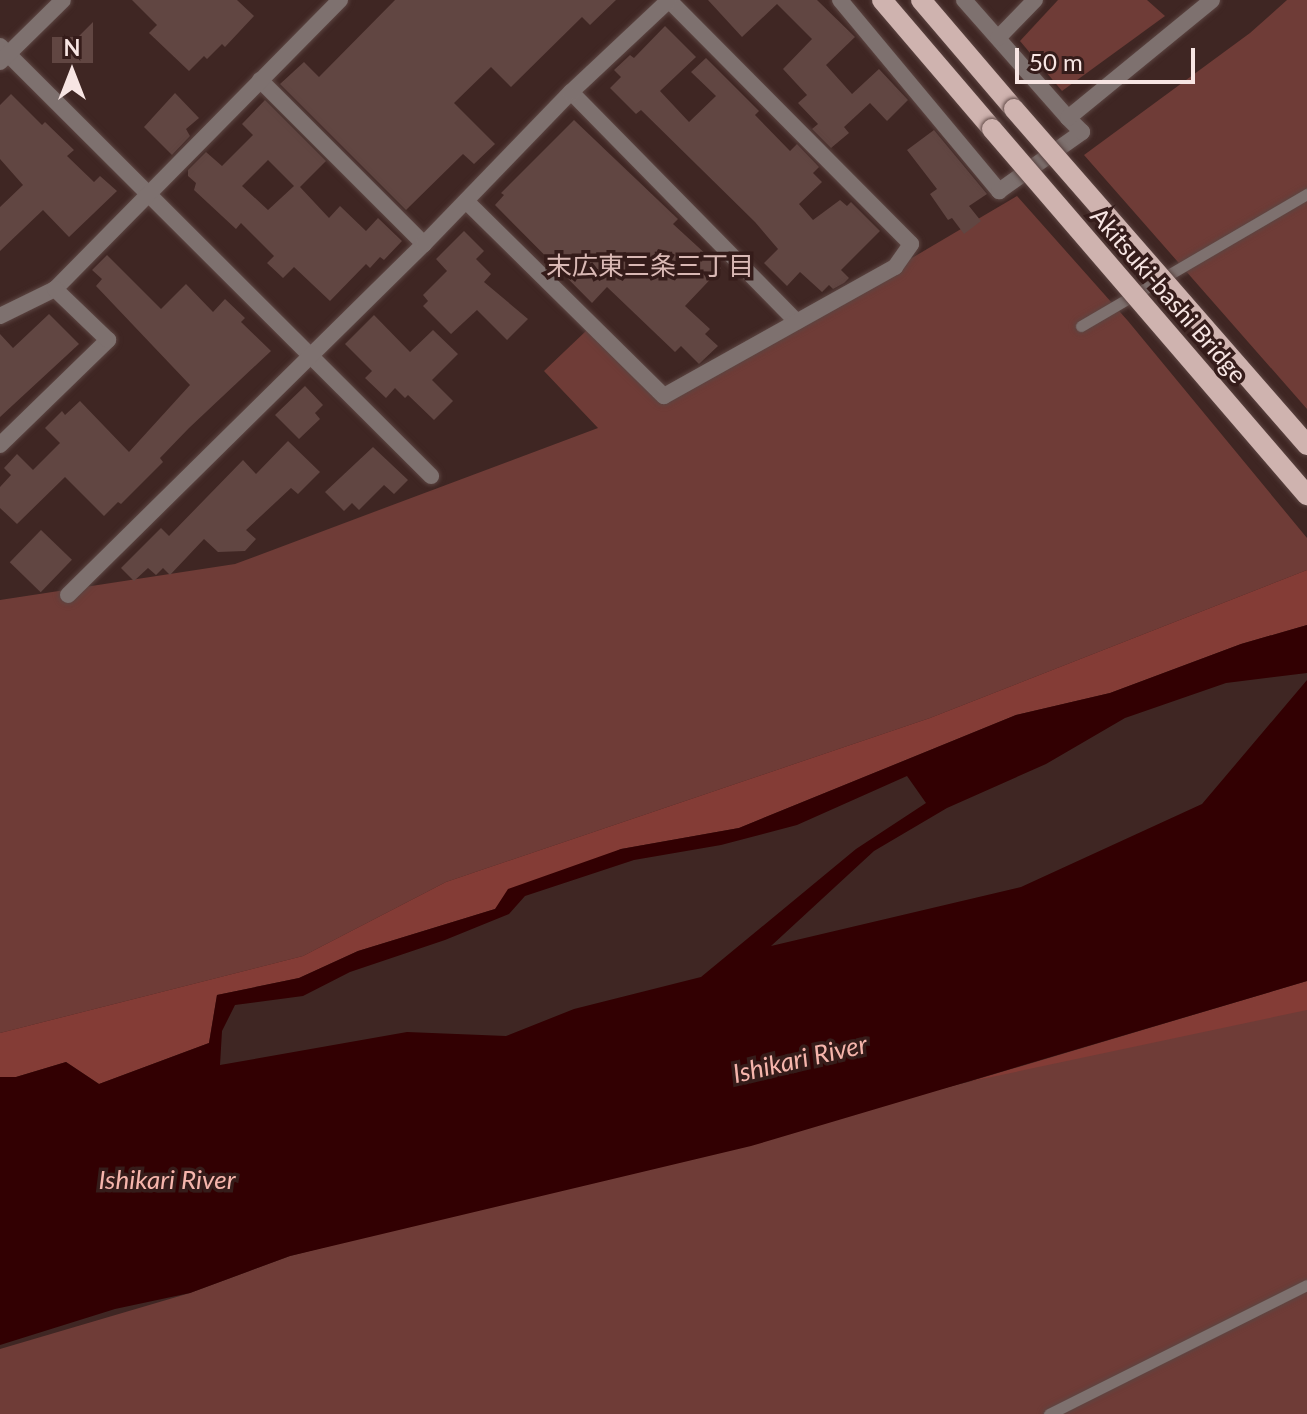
<!DOCTYPE html>
<meta charset="utf-8">
<style>
body{margin:0}
#map{position:relative;width:1307px;height:1414px;overflow:hidden;background:#3f2623;font-family:Lato,"Noto Sans JP",sans-serif}
div>[style]{position:absolute}
[style*='--x']{left:calc(var(--x)*1px);top:calc(var(--y)*1px);width:calc(var(--w)*1px);rotate:calc(var(--a)*1deg)}
.green>*{inset:0;background:#6f3c37}
.forest>*{inset:0;background:#843c36}
.water>*{inset:0;background:#320002}
.building>*{inset:0;background:#614642;transform-origin:0 0}
.roads{filter:drop-shadow(0 0 2px #5c4542) drop-shadow(0 0 2px #5c4542)}
.service>*{height:11px;margin:-5.5px;padding:0 5.5px;transform-origin:5.5px;border-radius:5.5px;background:#7e716f}
.minor>*{height:16px;margin:-8px;padding:0 8px;transform-origin:8px;border-radius:8px;background:#7e716f}
.primary>*{height:20px;margin:-10px;padding:0 10px;transform-origin:10px;border-radius:10px;background:#cfb3af}
.bridges{filter:drop-shadow(0 0 2px #5c4542) drop-shadow(0 0 2px #5c4542)}
.primary-bridge>*{height:20px;margin:-10px;padding:0 10px;transform-origin:10px;border-radius:10px;background:#cfb3af}
span{translate:-50% -50%;white-space:nowrap;text-align:center;line-height:1.15;-webkit-text-stroke:7px #351c1a;paint-order:stroke}
.street-label{font-size:24px;color:#f7e5e3}
.neighbourhood-label{font-size:26px;color:#d9b8b4}
.water-label{font-size:26px;color:#f6b5ac;font-style:italic}
.north{position:absolute;left:32px;top:32px;width:80px;height:80px;-webkit-text-stroke:6px #351c1a;paint-order:stroke;rotate:0deg;font-size:22px;font-weight:700;line-height:32px;text-align:center;color:#f7e5e3}
.north::after{content:'';display:block;margin:auto;width:28px;height:36px;background:#f7e5e3;clip-path:polygon(50% 0,100% 100%,50% 72%,0 100%)}
.scale{position:absolute;left:1015px;top:48px;width:180px;height:36px;box-sizing:border-box;border:4px solid #f7e5e3;border-top:0;padding-left:10px;font-size:24px;line-height:28px;white-space:nowrap;color:#f7e5e3;-webkit-text-stroke:6px #351c1a;paint-order:stroke}
</style>
<div id="map">
<div class="green">
<div style="clip-path:polygon(1058px 0,1147px 0,1165px 16px,1062px 91px,1020px 41px)"></div>
<div style="clip-path:polygon(1287px 0,1307px 0,1307px 409px,1084px 155px,1250px 33px)"></div>
<div style="clip-path:polygon(1017px 196px,1128px 321px,1307px 538px,1307px 570px,930px 718px,446px 882px,303px 956px,0 1033px,0 600px,235px 564px,598px 428px,544px 371px,587px 330px,666px 403px)"></div>
<div style="clip-path:polygon(1307px 1003px,1307px 1414px,0 1414px,0 1349px,190px 1293px,290px 1256px,968px 1082px)"></div>
</div>
<div class="forest">
<div style="clip-path:polygon(1307px 570px,1307px 625px,1241px 644px,1110px 693px,1016px 715px,739px 828px,621px 849px,495px 909px,358px 951px,299px 978px,217px 995px,209px 1043px,99px 1084px,66px 1062px,16px 1077px,0 1077px,0 1033px,303px 956px,446px 882px,930px 718px)"></div>
<div style="clip-path:polygon(1307px 981px,1307px 1010px,968px 1082px)"></div>
</div>
<div class="water">
<div style="clip-path:polygon(evenodd,1307px 625px,1307px 673px,1226px 683px,1125px 718px,1046px 764px,947px 808px,874px 851px,771px 946px,1021px 887px,1202px 804px,1307px 680px,1307px 981px,751px 1146px,290px 1256px,190px 1293px,115px 1309px,0 1345px,0 1077px,16px 1077px,66px 1062px,99px 1084px,209px 1043px,217px 995px,299px 978px,358px 951px,495px 909px,508px 889px,621px 849px,739px 828px,1016px 715px,1110px 693px,1241px 644px,1307px 625px,907px 776px,926px 803px,856px 849px,701px 977px,574px 1009px,506px 1036px,407px 1032px,220px 1065px,222px 1031px,235px 1005px,303px 996px,350px 972px,445px 940px,509px 914px,525px 896px,634px 860px,721px 845px,797px 825px,907px 776px)"></div>
</div>
<div class="building">
<div style="clip-path:polygon(132px 0,237px 0,254px 16px,225px 47px,222px 44px,207px 59px,204px 56px,189px 71px,149px 33px,157px 25px)"></div>
<div style="clip-path:polygon(395px 0,616px 0,590px 25px,582px 17px,511px 87px,491px 67px,454px 103px,495px 144px,474px 164px,463px 154px,406px 210px,280px 84px,304px 62px,319px 77px)"></div>
<div style="clip-path:polygon(708px 0,817px 0,855px 37px,826px 65px,852px 94px,879px 69px,908px 100px,887px 121px,870px 103px,844px 127px,849px 133px,831px 148px,812px 129px,818px 124px,798px 103px,807px 95px,783px 69px,812px 39px,777px 4px,742px 37px)"></div>
<div style="clip-path:polygon(93px 22px,93px 63px,52px 63px,52px 37px,78px 37px)"></div>
<div style="clip-path:polygon(665px 26px,696px 57px,660px 91px,689px 122px,716px 96px,691px 72px,706px 58px,759px 111px,755px 115px,790px 151px,797px 144px,819px 167px,813px 173px,822px 182px,799px 204px,813px 220px,840px 200px,847px 206px,851px 202px,880px 231px,841px 270px,849px 278px,844px 283px,833px 289px,829px 285px,822px 292px,800px 272px,787px 286px,764px 263px,778px 249px,755px 222px,641px 110px,636px 114px,610px 88px,621px 77px,614px 70px,630px 55px,634px 58px)"></div>
<div style="clip-path:polygon(175px 93px,199px 118px,186px 129px,190px 136px,172px 155px,144px 127px)"></div>
<div style="clip-path:polygon(11px 94px,42px 125px,45px 122px,74px 150px,67px 156px,94px 182px,100px 176px,117px 191px,69px 237px,43px 210px,0 251px,0 207px,23px 185px,0 159px,0 105px)"></div>
<div style="clip-path:polygon(evenodd,265px 100px,326px 161px,300px 187px,329px 218px,340px 206px,366px 231px,378px 218px,402px 241px,384px 260px,380px 257px,370px 268px,366px 264px,330px 301px,294px 267px,283px 278px,267px 263px,274px 256px,241px 223px,236px 229px,194px 190px,196px 183px,188px 176px,188px 170px,206px 152px,222px 166px,253px 135px,242px 124px,265px 100px,268px 160px,294px 186px,268px 210px,242px 186px,268px 160px)"></div>
<div style="clip-path:polygon(574px 120px,678px 219px,673px 224px,721px 268px,685px 306px,710px 329px,705px 334px,718px 346px,699px 364px,681px 346px,675px 352px,607px 287px,592px 303px,495px 205px,504px 195px,501px 193px)"></div>
<div style="clip-path:polygon(934px 130px,987px 194px,969px 206px,981px 221px,964px 234px,952px 218px,948px 220px,930px 194px,937px 189px,907px 150px)"></div>
<div style="clip-path:polygon(464px 231px,484px 251px,476px 259px,491px 274px,484px 282px,528px 319px,507px 340px,477px 310px,451px 334px,423px 306px,428px 301px,423px 295px,447px 271px,436px 259px)"></div>
<div style="clip-path:polygon(107px 255px,161px 309px,186px 284px,213px 312px,225px 299px,245px 318px,241px 322px,271px 351px,189px 428px,160px 458px,163px 462px,121px 504px,118px 502px,104px 516px,65px 477px,17px 524px,0 508px,0 487px,11px 475px,4px 468px,17px 454px,33px 470px,60px 443px,45px 428px,62px 411px,65px 415px,80px 401px,129px 452px,190px 385px,96px 286px,102px 279px,92px 270px)"></div>
<div style="clip-path:polygon(49px 314px,79px 344px,0 417px,0 334px,13px 348px)"></div>
<div style="clip-path:polygon(374px 315px,410px 352px,433px 330px,458px 354px,432px 380px,453px 401px,434px 420px,408px 395px,405px 398px,395px 388px,386px 398px,365px 378px,372px 371px,345px 344px)"></div>
<div style="clip-path:polygon(305px 386px,323px 405px,315px 413px,320px 419px,299px 439px,275px 415px)"></div>
<div style="clip-path:polygon(288px 441px,320px 472px,298px 494px,291px 488px,246px 530px,256px 539px,245px 551px,218px 552px,204px 539px,170px 575px,163px 568px,156px 575px,148px 568px,134px 581px,121px 568px,161px 528px,169px 536px,243px 460px,256px 474px)"></div>
<div style="clip-path:polygon(373px 447px,408px 480px,394px 494px,384px 485px,359px 510px,352px 503px,344px 511px,325px 492px)"></div>
<div style="left:41px;top:530px;width:43px;height:45px;rotate:44deg"></div>
</div>
<div class="roads">
<div class="service">
<div style="--x:1081;--y:326;--w:262;--a:-30.3"></div>
<div style="--x:1049;--y:1414;--w:288;--a:-26.6"></div>
</div>
<div class="minor">
<div style="--x:840;--y:0;--w:249;--a:50.2"></div>
<div style="--x:999;--y:191;--w:102;--a:-35.4"></div>
<div style="--x:1082;--y:132;--w:20;--a:-135"></div>
<div style="--x:964;--y:0;--w:157;--a:48.6"></div>
<div style="--x:1068;--y:118;--w:186;--a:-39.3"></div>
<div style="--x:998;--y:38;--w:53;--a:-45.8"></div>
<div style="--x:0;--y:46;--w:609;--a:44.93"></div>
<div style="--x:0;--y:62;--w:88;--a:-44.5"></div>
<div style="--x:260;--y:80;--w:232;--a:45"></div>
<div style="--x:571;--y:92;--w:322;--a:45.5"></div>
<div style="--x:466;--y:201;--w:278;--a:44.6"></div>
<div style="--x:664;--y:396;--w:265;--a:-29.2"></div>
<div style="--x:895;--y:267;--w:28;--a:-55"></div>
<div style="--x:911;--y:244;--w:344;--a:-134.8"></div>
<div style="--x:0;--y:316;--w:61;--a:-26.1"></div>
<div style="--x:55;--y:289;--w:406;--a:-45.4"></div>
<div style="--x:0;--y:445;--w:151;--a:-44.2"></div>
<div style="--x:108;--y:340;--w:74;--a:-136.1"></div>
<div style="--x:68;--y:595;--w:500;--a:-44.6"></div>
<div style="--x:424;--y:244;--w:211;--a:-46"></div>
<div style="--x:571;--y:92;--w:134;--a:-43.2"></div>
</div>
<div class="primary">
<div style="--x:882;--y:0;--w:170;--a:49.5"></div>
<div style="--x:921;--y:0;--w:143;--a:49.5"></div>
</div>
</div>
<div class="bridges">
<div class="primary-bridge">
<div style="--x:1014;--y:109;--w:446;--a:48.9"></div>
<div style="--x:992;--y:129;--w:483;--a:49.3"></div>
</div>
</div>
<div class="street-label">
<span style="left:1169px;top:295px;rotate:49deg">Akitsuki-bashi Bridge</span>
</div>
<div class="neighbourhood-label">
<span style="left:650px;top:266px">末広東三条三丁目</span>
</div>
<div class="water-label">
<span style="left:800px;top:1059px;rotate:-13deg">Ishikari River</span>
<span style="left:167px;top:1180px">Ishikari River</span>
</div>
<div class="north">N</div>
<div class="scale">50 m</div>
</div>
